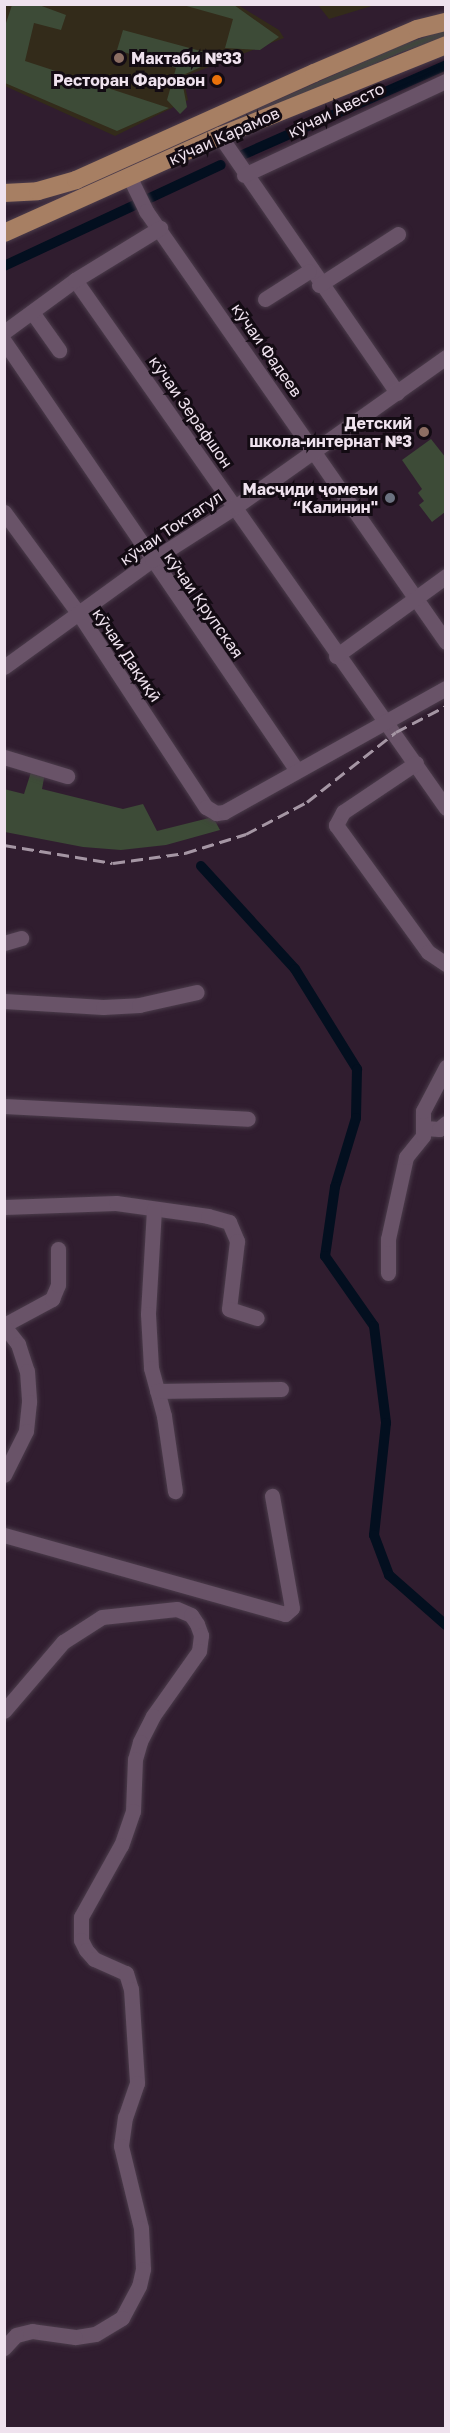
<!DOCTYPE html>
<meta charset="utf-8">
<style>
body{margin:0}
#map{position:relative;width:450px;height:2433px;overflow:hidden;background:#301d2f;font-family:"Golos Text",sans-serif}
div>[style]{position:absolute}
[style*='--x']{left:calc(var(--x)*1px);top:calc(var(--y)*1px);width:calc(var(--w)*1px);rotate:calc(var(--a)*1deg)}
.education>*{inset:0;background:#332b1a}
.green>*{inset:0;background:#3d4b37}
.canal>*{height:10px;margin:-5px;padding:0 5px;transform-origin:5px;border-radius:5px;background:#030f1f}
.roads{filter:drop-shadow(0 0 2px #4b3c4b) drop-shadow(0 0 2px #4b3c4b)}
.minor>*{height:15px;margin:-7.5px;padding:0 7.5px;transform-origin:7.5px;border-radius:7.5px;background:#695368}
.major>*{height:18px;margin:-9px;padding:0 9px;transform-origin:9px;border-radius:9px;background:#a77f63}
.rail>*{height:3px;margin-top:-1.5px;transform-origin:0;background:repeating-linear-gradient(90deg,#a596a4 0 12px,transparent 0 18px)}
.dots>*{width:16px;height:16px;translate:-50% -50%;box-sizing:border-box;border:3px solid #130b13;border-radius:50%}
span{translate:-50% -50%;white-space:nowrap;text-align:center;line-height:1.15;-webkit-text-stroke:6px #130b13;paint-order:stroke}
.poi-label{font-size:16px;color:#efe2ee;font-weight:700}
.left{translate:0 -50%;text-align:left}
.right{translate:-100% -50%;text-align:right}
.street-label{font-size:16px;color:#efe2ee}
.frame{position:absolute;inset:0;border:6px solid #efe2ee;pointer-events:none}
</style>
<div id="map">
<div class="education">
<div style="clip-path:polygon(5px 5px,238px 5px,279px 30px,284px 38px,183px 77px,188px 100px,115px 136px,5px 86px)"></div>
<div style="clip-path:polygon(318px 5px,375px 5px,329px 19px)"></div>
</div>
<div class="green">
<div style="clip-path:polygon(12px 5px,39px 5px,66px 15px,61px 30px,34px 23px,25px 61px,169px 108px,117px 131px,5px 83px,5px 26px)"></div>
<div style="clip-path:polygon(183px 5px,234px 5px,279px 37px,260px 50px,225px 48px,233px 19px)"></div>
<div style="clip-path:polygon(123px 30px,223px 57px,181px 76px,187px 107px,180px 114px,167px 100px,176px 68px,117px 50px)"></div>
<div style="clip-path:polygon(445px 30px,445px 38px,402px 52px,222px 131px,219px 126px,399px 46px)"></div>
<div style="clip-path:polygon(431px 439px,446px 458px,445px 512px,432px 522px,419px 505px,424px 501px,418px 493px,422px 489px,402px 460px)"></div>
<div style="clip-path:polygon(32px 769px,45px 773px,42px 789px,123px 809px,143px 804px,157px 831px,213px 817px,220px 830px,166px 845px,121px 850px,83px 847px,5px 832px,4px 789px,24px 794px)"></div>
</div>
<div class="canal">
<div style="--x:240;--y:156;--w:225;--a:-23.8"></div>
<div style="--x:4;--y:266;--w:239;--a:-25"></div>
<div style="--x:201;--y:866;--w:139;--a:47.6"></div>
<div style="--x:295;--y:969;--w:118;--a:58.2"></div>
<div style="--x:357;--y:1069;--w:49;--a:91.2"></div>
<div style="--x:356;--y:1118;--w:72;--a:106.9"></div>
<div style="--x:335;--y:1187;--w:70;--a:98.2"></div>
<div style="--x:325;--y:1256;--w:85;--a:55"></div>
<div style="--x:374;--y:1326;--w:98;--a:82.9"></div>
<div style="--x:386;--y:1423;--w:113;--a:96.1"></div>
<div style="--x:374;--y:1535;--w:43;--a:69.4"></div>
<div style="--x:389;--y:1575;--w:76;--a:41.3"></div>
</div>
<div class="roads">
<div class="minor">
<div style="--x:220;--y:136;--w:312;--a:55.4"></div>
<div style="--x:244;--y:175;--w:223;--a:-25"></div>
<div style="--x:130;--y:178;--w:37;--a:64"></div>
<div style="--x:146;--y:211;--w:525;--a:55.16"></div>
<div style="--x:75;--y:280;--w:645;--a:54.91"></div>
<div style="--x:319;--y:285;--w:94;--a:-32.8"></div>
<div style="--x:265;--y:299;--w:52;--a:-32.5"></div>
<div style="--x:32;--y:312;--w:47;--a:54.6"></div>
<div style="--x:4;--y:332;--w:88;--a:-36.2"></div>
<div style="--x:75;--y:280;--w:100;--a:-31.5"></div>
<div style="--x:4;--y:341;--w:518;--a:55.7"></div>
<div style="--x:4;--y:512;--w:127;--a:53.7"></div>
<div style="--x:79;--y:614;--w:231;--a:56.7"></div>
<div style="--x:206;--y:807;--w:12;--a:31"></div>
<div style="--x:216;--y:813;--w:8;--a:-7"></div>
<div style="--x:224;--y:812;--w:254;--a:-29.2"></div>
<div style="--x:336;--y:656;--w:136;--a:-36"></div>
<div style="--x:4;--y:667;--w:183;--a:-35.9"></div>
<div style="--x:152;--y:560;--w:98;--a:-32.6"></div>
<div style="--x:235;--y:507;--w:259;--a:-35.4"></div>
<div style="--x:4;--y:757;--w:66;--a:16.8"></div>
<div style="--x:416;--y:763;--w:88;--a:146.1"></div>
<div style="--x:343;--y:812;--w:15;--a:118"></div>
<div style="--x:336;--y:825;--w:157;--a:54.1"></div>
<div style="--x:428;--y:952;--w:22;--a:34"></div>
<div style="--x:4;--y:943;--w:18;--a:-16"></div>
<div style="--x:4;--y:1001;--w:99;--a:3.5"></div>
<div style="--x:103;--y:1007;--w:36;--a:-3"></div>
<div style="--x:139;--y:1005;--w:59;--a:-12.6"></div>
<div style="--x:4;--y:1106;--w:244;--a:3"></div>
<div style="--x:425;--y:1128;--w:14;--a:4"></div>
<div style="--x:439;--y:1129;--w:9;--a:-41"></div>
<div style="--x:4;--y:1207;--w:112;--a:-2"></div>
<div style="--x:116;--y:1203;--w:93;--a:8"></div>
<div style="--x:208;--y:1216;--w:22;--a:16"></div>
<div style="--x:229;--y:1222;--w:21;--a:67"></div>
<div style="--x:237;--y:1241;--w:68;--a:96.7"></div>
<div style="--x:229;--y:1309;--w:29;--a:18"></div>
<div style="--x:154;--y:1209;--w:105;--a:93.3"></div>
<div style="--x:148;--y:1314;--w:54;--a:86.8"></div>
<div style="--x:151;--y:1368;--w:50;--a:74.8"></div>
<div style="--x:164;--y:1416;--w:76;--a:81.7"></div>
<div style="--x:388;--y:1273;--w:34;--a:-90"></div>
<div style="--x:388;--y:1239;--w:84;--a:-77.6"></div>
<div style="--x:406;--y:1157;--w:27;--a:-51"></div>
<div style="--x:423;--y:1136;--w:25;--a:-90"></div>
<div style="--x:423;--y:1111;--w:50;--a:-62.4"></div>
<div style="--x:4;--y:1325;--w:55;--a:-28.4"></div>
<div style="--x:52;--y:1299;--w:15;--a:-67"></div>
<div style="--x:58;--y:1285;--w:36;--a:-90"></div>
<div style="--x:4;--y:1326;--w:23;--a:52"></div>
<div style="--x:18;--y:1344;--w:28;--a:72"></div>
<div style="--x:27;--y:1371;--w:31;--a:86"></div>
<div style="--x:29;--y:1402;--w:29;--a:96"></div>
<div style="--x:26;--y:1431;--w:49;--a:116.6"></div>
<div style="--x:157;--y:1391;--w:124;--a:-0.9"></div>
<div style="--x:4;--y:1535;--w:292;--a:15.7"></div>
<div style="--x:285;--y:1614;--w:9;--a:-41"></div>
<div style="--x:292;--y:1608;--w:114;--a:-100.1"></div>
<div style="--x:4;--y:1711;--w:91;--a:-49.5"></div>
<div style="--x:63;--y:1642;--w:46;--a:-32.7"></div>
<div style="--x:102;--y:1617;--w:75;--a:-6.1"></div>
<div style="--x:177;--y:1609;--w:15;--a:23"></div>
<div style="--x:191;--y:1615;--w:11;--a:56"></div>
<div style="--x:197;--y:1624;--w:12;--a:70"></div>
<div style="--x:201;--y:1635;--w:16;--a:97"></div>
<div style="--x:199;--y:1651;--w:80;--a:125.3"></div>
<div style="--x:153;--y:1716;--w:29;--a:117"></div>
<div style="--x:140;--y:1742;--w:18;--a:106"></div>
<div style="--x:135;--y:1759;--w:52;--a:92.2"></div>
<div style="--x:133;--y:1811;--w:36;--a:109"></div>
<div style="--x:121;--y:1845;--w:82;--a:119.1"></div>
<div style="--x:81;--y:1917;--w:23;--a:90"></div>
<div style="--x:81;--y:1940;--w:11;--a:63"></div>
<div style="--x:86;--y:1950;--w:12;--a:48"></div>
<div style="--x:94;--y:1959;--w:35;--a:24"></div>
<div style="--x:126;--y:1973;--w:17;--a:73"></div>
<div style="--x:131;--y:1989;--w:94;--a:86.3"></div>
<div style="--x:137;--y:2083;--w:36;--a:109"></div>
<div style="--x:125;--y:2117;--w:29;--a:98"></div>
<div style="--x:121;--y:2146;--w:84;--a:76.3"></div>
<div style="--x:141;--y:2228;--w:41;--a:87.2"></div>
<div style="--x:143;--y:2269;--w:17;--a:103"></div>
<div style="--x:139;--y:2286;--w:36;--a:118"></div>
<div style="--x:122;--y:2318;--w:31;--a:149"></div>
<div style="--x:95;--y:2334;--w:20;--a:171"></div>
<div style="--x:75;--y:2337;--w:43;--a:-172.1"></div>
<div style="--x:32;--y:2331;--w:16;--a:166"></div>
<div style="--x:16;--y:2335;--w:18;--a:133"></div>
</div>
<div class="major">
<div style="--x:4;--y:193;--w:34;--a:-3"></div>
<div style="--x:38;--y:191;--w:40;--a:-16"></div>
<div style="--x:76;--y:180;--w:261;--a:-24.2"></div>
<div style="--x:314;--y:73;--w:112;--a:-23.1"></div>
<div style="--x:417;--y:29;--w:30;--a:-14"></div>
<div style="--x:4;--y:233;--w:237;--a:-24.2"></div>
<div style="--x:220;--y:136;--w:244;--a:-21.9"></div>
</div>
</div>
<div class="rail">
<div style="--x:4;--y:845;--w:110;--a:9.4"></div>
<div style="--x:113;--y:863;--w:73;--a:-7.9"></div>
<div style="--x:185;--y:853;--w:64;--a:-17.3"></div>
<div style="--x:246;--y:834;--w:69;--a:-27.7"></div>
<div style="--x:307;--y:802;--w:113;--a:-38.2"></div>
<div style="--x:396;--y:732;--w:56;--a:-27.5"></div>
</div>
<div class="dots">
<div style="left:119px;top:58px;background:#8d6e63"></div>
<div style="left:217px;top:80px;background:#e8710a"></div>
<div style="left:424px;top:432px;background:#8d6e63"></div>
<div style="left:390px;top:498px;background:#6b7280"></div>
</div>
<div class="poi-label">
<span class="left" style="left:131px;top:58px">Мактаби №33</span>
<span class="right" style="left:205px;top:80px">Ресторан Фаровон</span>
<span class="right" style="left:412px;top:432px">Детский<br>школа-интернат №3</span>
<span class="right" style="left:378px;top:498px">Масҷиди ҷомеъи<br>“Калинин"</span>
</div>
<div class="street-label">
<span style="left:336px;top:110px;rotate:-26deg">кӯчаи Авесто</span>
<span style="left:224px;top:136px;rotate:-24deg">кӯчаи Карамов</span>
<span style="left:267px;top:350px;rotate:55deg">кӯчаи Фадеев</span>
<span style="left:191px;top:412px;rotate:55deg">кӯчаи Зерафшон</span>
<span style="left:171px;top:528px;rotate:-34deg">кӯчаи Токтагул</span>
<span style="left:204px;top:605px;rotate:55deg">кӯчаи Крупская</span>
<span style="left:127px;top:655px;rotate:56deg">кӯчаи Дақиқӣ</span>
</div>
<div class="frame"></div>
</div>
